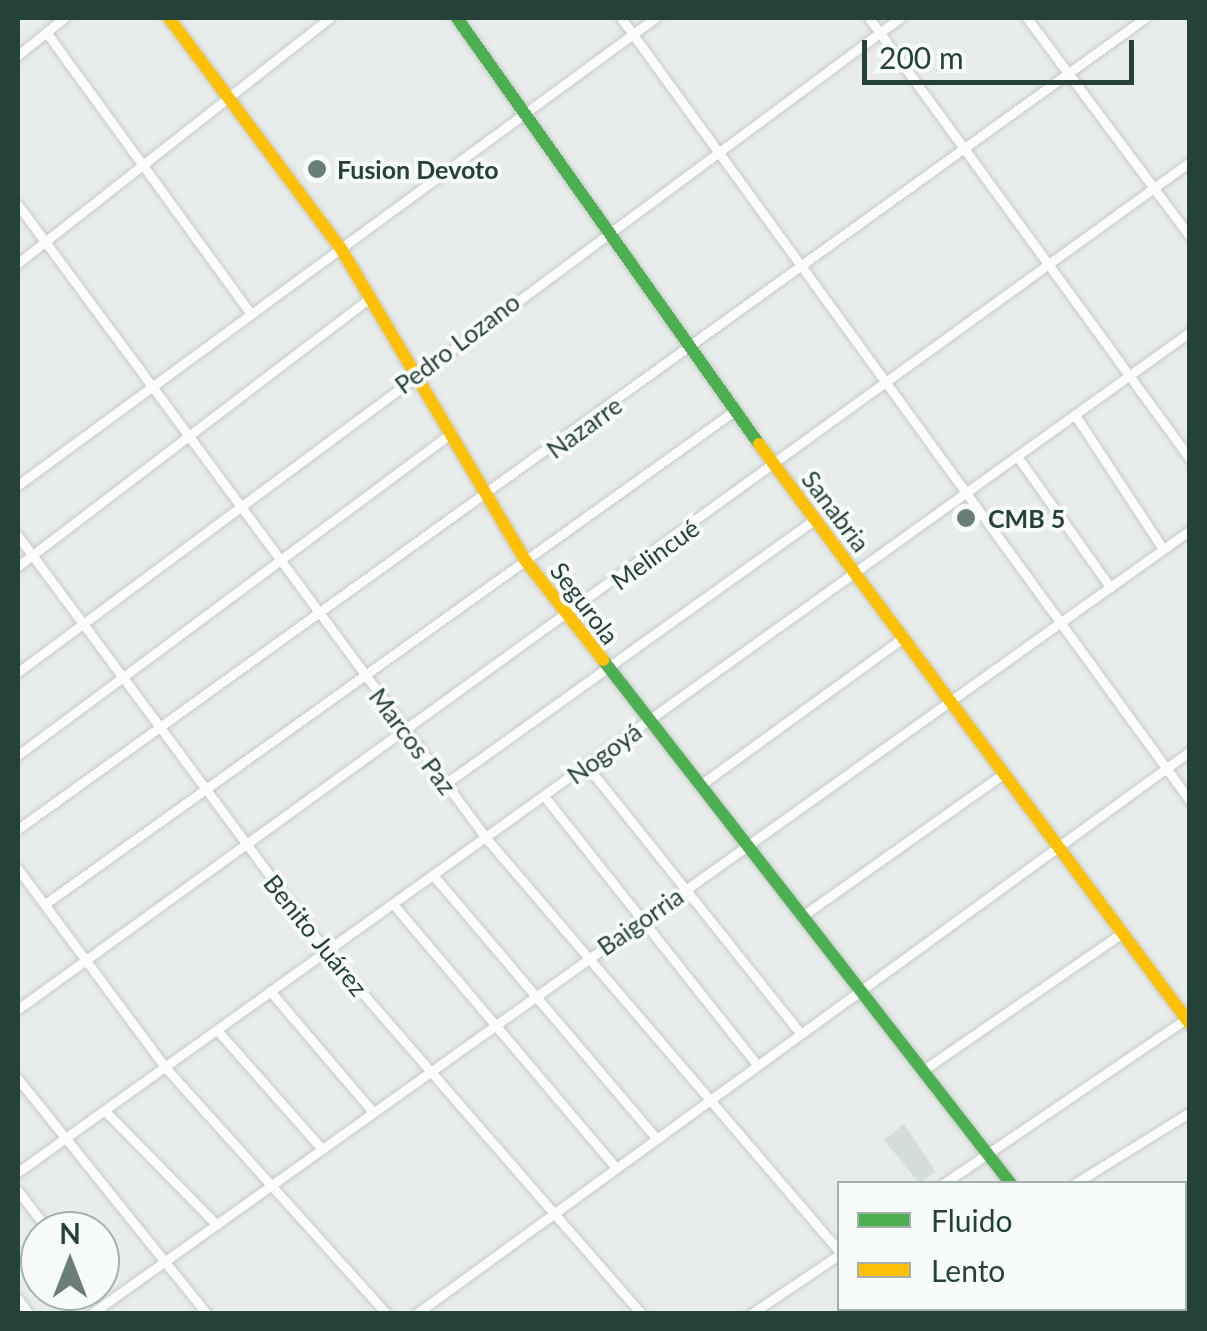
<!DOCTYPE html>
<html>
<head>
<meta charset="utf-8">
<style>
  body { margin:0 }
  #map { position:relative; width:1207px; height:1331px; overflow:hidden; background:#e8edeb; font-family:Lato,sans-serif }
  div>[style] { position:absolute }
  .built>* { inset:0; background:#d6dedb }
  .roads { filter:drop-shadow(0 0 2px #c5cac8) drop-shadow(0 0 2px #c5cac8) }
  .street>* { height:9px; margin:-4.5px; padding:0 4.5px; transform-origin:4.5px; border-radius:4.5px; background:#fcfcfc }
  .fast>* { height:12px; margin:-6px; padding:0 6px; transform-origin:6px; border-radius:6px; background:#4caf50 }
  .slow>* { height:12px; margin:-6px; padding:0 6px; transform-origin:6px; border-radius:6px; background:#ffc107 }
  .dots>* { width:28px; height:28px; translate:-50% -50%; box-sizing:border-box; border:5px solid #f7fbf9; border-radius:50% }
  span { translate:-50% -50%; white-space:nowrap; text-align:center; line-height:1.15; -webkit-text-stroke:8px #f7fbf9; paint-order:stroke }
  .poi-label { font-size:25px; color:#24423a; font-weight:700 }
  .left { translate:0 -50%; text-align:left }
  .street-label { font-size:25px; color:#24423a }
  .frame { position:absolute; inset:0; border:20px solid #24423a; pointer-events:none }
  .legend { position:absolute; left:837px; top:1181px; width:350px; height:130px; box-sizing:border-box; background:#f7fbf9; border:2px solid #a3b1ad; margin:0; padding:12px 18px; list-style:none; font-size:30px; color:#24423a }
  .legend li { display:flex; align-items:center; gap:20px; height:50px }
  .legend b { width:50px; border:2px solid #a3b1ad }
  .north { position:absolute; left:20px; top:1211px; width:100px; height:100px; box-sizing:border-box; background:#f7fbf9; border:2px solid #a3b1ad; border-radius:50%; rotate:0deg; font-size:28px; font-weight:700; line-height:40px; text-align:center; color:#24423a }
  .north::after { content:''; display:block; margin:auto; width:35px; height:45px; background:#697e78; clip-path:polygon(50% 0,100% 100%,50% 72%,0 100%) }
  .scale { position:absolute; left:862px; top:40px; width:272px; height:45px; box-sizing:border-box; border:5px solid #24423a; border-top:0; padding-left:12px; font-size:30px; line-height:35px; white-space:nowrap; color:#24423a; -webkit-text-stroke:8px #f7fbf9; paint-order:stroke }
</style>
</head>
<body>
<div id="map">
  <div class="built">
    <div style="clip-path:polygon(904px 1124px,936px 1172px,919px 1183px,884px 1140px)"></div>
  </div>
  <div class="roads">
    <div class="street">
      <div style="left:621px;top:18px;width:968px;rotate:53.99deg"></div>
      <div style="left:869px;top:18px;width:545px;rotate:53.95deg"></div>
      <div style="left:1027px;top:18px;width:273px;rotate:53.3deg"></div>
      <div style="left:46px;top:32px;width:347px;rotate:54deg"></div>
      <div style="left:18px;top:55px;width:59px;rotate:-38.8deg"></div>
      <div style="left:18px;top:205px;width:787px;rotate:53.52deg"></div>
      <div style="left:486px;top:838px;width:545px;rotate:49.47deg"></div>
      <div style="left:18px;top:263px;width:396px;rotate:-38.2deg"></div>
      <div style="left:1075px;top:415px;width:160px;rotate:56.7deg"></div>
      <div style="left:1017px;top:456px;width:161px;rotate:54.6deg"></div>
      <div style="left:18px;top:485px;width:790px;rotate:-36.25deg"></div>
      <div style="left:18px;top:536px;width:517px;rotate:53.42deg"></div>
      <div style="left:326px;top:951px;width:481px;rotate:49deg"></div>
      <div style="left:18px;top:566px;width:441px;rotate:-37.3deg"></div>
      <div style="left:18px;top:672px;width:1098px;rotate:-36.56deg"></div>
      <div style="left:18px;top:755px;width:533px;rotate:-36.61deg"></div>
      <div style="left:587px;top:766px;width:338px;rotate:51.4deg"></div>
      <div style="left:445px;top:784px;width:454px;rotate:-35.6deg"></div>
      <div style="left:699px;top:786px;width:252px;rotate:-36deg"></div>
      <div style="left:544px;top:796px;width:340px;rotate:51.6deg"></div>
      <div style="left:18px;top:829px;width:1388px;rotate:-35.74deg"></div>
      <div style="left:18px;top:869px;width:247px;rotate:53.4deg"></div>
      <div style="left:165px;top:1067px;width:332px;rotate:48.1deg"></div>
      <div style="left:433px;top:875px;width:343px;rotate:49.7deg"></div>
      <div style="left:45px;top:904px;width:847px;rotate:-35.58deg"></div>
      <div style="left:393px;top:904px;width:344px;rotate:49.8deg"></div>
      <div style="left:801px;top:917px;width:247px;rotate:-35.3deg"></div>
      <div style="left:270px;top:991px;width:159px;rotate:49.6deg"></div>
      <div style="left:18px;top:1009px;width:1446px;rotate:-35.86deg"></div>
      <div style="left:217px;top:1030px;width:159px;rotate:48.6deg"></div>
      <div style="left:922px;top:1071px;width:243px;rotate:-34.6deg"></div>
      <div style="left:18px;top:1079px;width:302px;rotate:51.2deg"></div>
      <div style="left:104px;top:1110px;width:161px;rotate:45.5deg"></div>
      <div style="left:18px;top:1172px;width:1442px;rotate:-35.63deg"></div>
      <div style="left:943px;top:1184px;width:295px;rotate:-34.2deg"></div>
      <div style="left:1074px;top:1184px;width:137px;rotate:-31.8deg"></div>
      <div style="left:18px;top:1191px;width:51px;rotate:52.2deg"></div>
      <div style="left:1184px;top:1214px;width:7px;rotate:-27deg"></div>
      <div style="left:18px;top:1299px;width:19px;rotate:54deg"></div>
      <div style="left:887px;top:1308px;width:8px;rotate:50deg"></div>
      <div style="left:91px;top:1314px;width:1350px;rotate:-35.5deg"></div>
      <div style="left:416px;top:1314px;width:957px;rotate:-36.03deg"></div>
      <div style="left:751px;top:1314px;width:107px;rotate:-34deg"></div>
      <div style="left:1039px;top:1314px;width:9px;rotate:-41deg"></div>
    </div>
    <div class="fast">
      <div style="left:457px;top:18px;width:522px;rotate:54.67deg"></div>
      <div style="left:603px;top:660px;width:664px;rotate:52.09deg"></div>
      <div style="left:1110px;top:1308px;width:7px;rotate:56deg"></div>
    </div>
    <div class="slow">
      <div style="left:169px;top:18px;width:286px;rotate:53.3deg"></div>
      <div style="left:340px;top:247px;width:364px;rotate:59.4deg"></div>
      <div style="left:525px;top:560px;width:127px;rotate:52deg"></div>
      <div style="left:759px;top:444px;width:723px;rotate:53.38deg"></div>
    </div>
  </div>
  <div class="dots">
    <div style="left:317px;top:169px;background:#697e78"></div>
    <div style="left:966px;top:518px;background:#697e78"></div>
  </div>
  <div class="poi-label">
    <span class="left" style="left:337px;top:169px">Fusion Devoto</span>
    <span class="left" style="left:988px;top:518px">CMB 5</span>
  </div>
  <div class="street-label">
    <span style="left:457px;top:343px;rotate:-37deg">Pedro Lozano</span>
    <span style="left:584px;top:427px;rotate:-36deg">Nazarre</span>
    <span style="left:836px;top:511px;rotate:53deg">Sanabria</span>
    <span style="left:655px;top:554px;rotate:-36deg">Melincué</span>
    <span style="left:585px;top:603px;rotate:53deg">Segurola</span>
    <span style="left:413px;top:741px;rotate:53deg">Marcos Paz</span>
    <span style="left:604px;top:753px;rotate:-36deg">Nogoyá</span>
    <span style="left:640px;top:921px;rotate:-35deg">Baigorria</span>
    <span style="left:316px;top:935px;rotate:51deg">Benito Juárez</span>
  </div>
  <div class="frame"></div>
  <ul class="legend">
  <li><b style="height:12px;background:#4caf50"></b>Fluido</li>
  <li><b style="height:12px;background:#ffc107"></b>Lento</li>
  </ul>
  <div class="north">N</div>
  <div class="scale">200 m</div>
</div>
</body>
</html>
